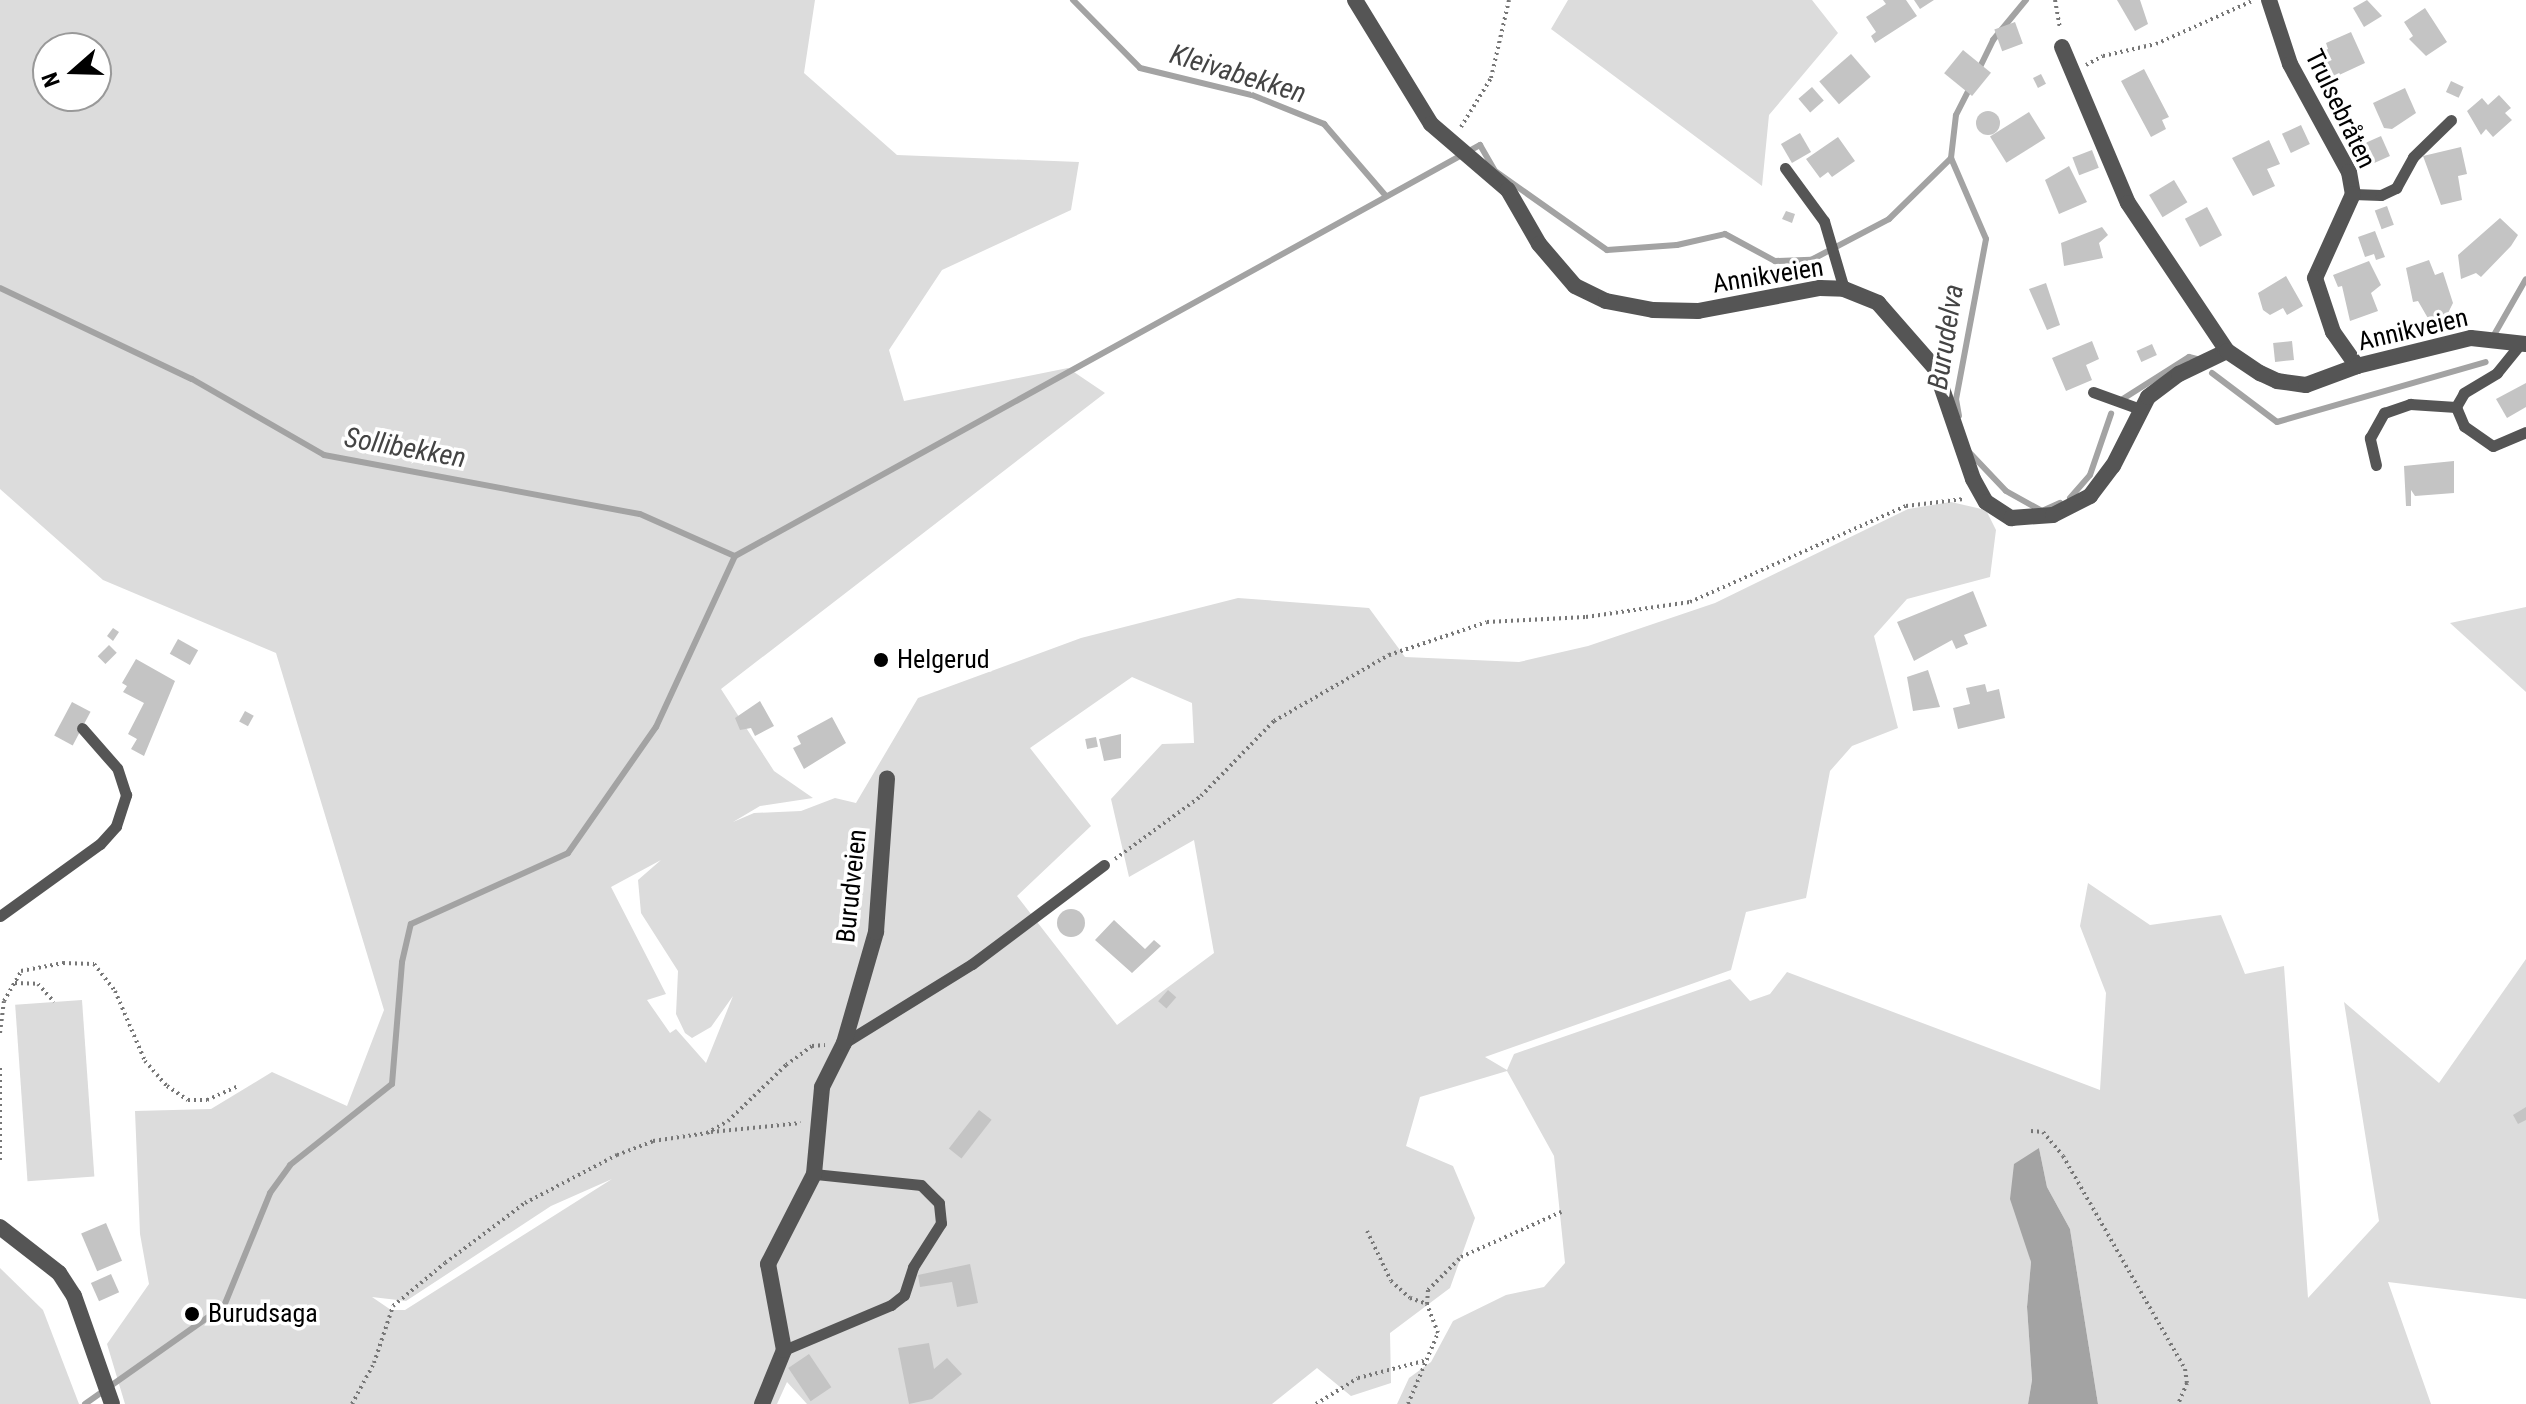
<!DOCTYPE html>
<html>
<head>
<meta charset="utf-8">
<style>
  body { margin:0 }
  #map { position:relative; width:2526px; height:1404px; overflow:hidden; background:#fff; font-family:"Roboto Condensed",sans-serif }
  div>[style] { position:absolute }
  .green>* { inset:0; background:#dcdcdc; transform-origin:0 0 }
  .water>* { inset:0; background:#a3a3a3 }
  .stream>* { height:6px; margin:-3px; padding:0 3px; transform-origin:3px; border-radius:3px; background:#a3a3a3 }
  .building>* { inset:0; background:#c4c4c4; transform-origin:0 0 }
  .round { border-radius:50% }
  .path>* { height:4px; margin-top:-2px; transform-origin:0; background:repeating-linear-gradient(90deg,#777 0 2px,transparent 0 6px) }
  .lane>* { height:11px; margin:-5.5px; padding:0 5.5px; transform-origin:5.5px; border-radius:5.5px; background:#555 }
  .street>* { height:16px; margin:-8px; padding:0 8px; transform-origin:8px; border-radius:8px; background:#555 }
  .dots>* { width:22px; height:22px; translate:-50% -50%; box-sizing:border-box; border:4px solid #fff; border-radius:50% }
  span { translate:-50% -50%; white-space:nowrap; text-align:center; line-height:1.15; -webkit-text-stroke:7px #fff; paint-order:stroke }
  .street-label { font-size:26px; color:#000 }
  .poi-label { font-size:26px; color:#000 }
  .left { translate:0 -50%; text-align:left }
  .water-label { font-size:28px; color:#444; font-style:italic }
  .north { position:absolute; left:32px; top:32px; width:80px; height:80px; box-sizing:border-box; background:#fff; border:2px solid #999; border-radius:50%; rotate:250deg; font-size:22px; font-weight:700; line-height:32px; text-align:center; color:#000 }
  .north::after { content:''; display:block; margin:auto; width:28px; height:36px; background:#000; clip-path:polygon(50% 0,100% 100%,50% 72%,0 100%) }
</style>
</head>
<body>
<div id="map">
  <div class="green">
    <div style="clip-path:polygon(evenodd,0 0,815px 0,804px 73px,897px 155px,1079px 162px,1071px 210px,942px 270px,889px 350px,904px 401px,1068px 368px,1105px 393px,721px 689px,774px 771px,813px 798px,760px 806px,733px 822px,754px 813px,801px 811px,835px 798px,856px 803px,918px 698px,1081px 638px,1238px 598px,1369px 608px,1405px 657px,1519px 662px,1588px 646px,1715px 603px,1908px 509px,1951px 502px,1986px 510px,1996px 530px,1990px 577px,1907px 599px,1874px 636px,1898px 728px,1852px 746px,1830px 771px,1806px 898px,1746px 912px,1731px 970px,1485px 1057px,1507px 1070px,1514px 1054px,1730px 979px,1750px 1001px,1770px 994px,1787px 972px,2100px 1090px,2106px 993px,2080px 926px,2088px 883px,2150px 925px,2221px 915px,2245px 974px,2284px 966px,2308px 1298px,2379px 1221px,2344px 1002px,2439px 1083px,2526px 959px,2526px 1299px,2388px 1282px,2431px 1404px,2098px 1404px,2070px 1229px,2047px 1187px,2039px 1148px,2025px 1239px,2031px 1262px,2027px 1307px,2032px 1380px,2028px 1404px,1397px 1404px,1409px 1378px,1431px 1362px,1453px 1321px,1506px 1295px,1544px 1287px,1565px 1263px,1554px 1156px,1507px 1071px,1420px 1097px,1406px 1146px,1453px 1166px,1475px 1218px,1450px 1288px,1390px 1333px,1391px 1383px,1351px 1396px,1317px 1368px,1272px 1404px,807px 1404px,787px 1382px,777px 1404px,125px 1404px,107px 1344px,149px 1284px,140px 1234px,135px 1111px,211px 1109px,272px 1072px,347px 1106px,384px 1010px,276px 653px,103px 580px,0 489px,0 0,48px 48px,96px 48px,96px 96px,48px 96px,48px 48px,0 0,1132px 677px,1192px 703px,1194px 743px,1162px 744px,1111px 799px,1129px 877px,1194px 840px,1214px 953px,1117px 1025px,1017px 896px,1091px 826px,1030px 748px,1132px 677px,0 0,661px 860px,638px 880px,641px 913px,678px 971px,676px 1014px,685px 1033px,692px 1038px,711px 1027px,733px 996px,706px 1063px,676px 1029px,670px 1033px,647px 1000px,666px 994px,611px 887px,661px 860px,0 0,612px 1179px,405px 1310px,391px 1310px,372px 1297px,406px 1301px,551px 1206px,612px 1179px)"></div>
    <div style="clip-path:polygon(1568px 0,1812px 0,1838px 33px,1769px 115px,1762px 186px,1551px 29px)"></div>
    <div style="clip-path:polygon(2526px 607px,2526px 692px,2450px 623px)"></div>
    <div style="left:82px;top:1000px;width:177px;height:67px;rotate:86deg"></div>
    <div style="clip-path:polygon(0 1268px,43px 1310px,79px 1404px,0 1404px)"></div>
  </div>
  <div class="water">
    <div style="clip-path:polygon(2039px 1148px,2047px 1187px,2070px 1229px,2098px 1404px,2028px 1404px,2032px 1380px,2027px 1307px,2031px 1262px,2010px 1199px,2014px 1164px)"></div>
  </div>
  <div class="stream">
    <div style="left:1073px;top:0;width:95px;rotate:45.4deg"></div>
    <div style="left:1140px;top:68px;width:115px;rotate:13.6deg"></div>
    <div style="left:1252px;top:95px;width:78px;rotate:21.9deg"></div>
    <div style="left:1324px;top:124px;width:95px;rotate:49.3deg"></div>
    <div style="left:1979px;top:69px;width:32px;rotate:-64deg"></div>
    <div style="left:1993px;top:40px;width:52px;rotate:-50.5deg"></div>
    <div style="left:1951px;top:158px;width:88px;rotate:66.6deg"></div>
    <div style="left:1986px;top:239px;width:163px;rotate:100.6deg"></div>
    <div style="left:1956px;top:399px;width:17px;rotate:80deg"></div>
    <div style="left:0;top:288px;width:212px;rotate:25.4deg"></div>
    <div style="left:192px;top:379px;width:152px;rotate:29.9deg"></div>
    <div style="left:324px;top:455px;width:321px;rotate:10.6deg"></div>
    <div style="left:640px;top:514px;width:104px;rotate:23.9deg"></div>
    <div style="left:2494px;top:335px;width:64px;rotate:-60.3deg"></div>
    <div style="left:2212px;top:373px;width:81px;rotate:37deg"></div>
    <div style="left:2277px;top:422px;width:217px;rotate:-16deg"></div>
    <div style="left:2118px;top:402px;width:84px;rotate:-32.4deg"></div>
    <div style="left:2189px;top:357px;width:8px;rotate:14deg"></div>
    <div style="left:1970px;top:453px;width:52px;rotate:46.5deg"></div>
    <div style="left:2006px;top:491px;width:41px;rotate:29.1deg"></div>
    <div style="left:2042px;top:511px;width:20px;rotate:-24deg"></div>
    <div style="left:2070px;top:498px;width:30px;rotate:-49deg"></div>
    <div style="left:2090px;top:475px;width:65px;rotate:-71deg"></div>
    <div style="left:85px;top:1404px;width:170px;rotate:-35.2deg"></div>
    <div style="left:224px;top:1306px;width:122px;rotate:-67.8deg"></div>
    <div style="left:270px;top:1193px;width:34px;rotate:-54deg"></div>
    <div style="left:290px;top:1165px;width:130px;rotate:-38.5deg"></div>
    <div style="left:392px;top:1084px;width:122px;rotate:-85.3deg"></div>
    <div style="left:402px;top:962px;width:39px;rotate:-77deg"></div>
    <div style="left:411px;top:924px;width:172px;rotate:-24.3deg"></div>
    <div style="left:568px;top:853px;width:154px;rotate:-55.1deg"></div>
    <div style="left:656px;top:727px;width:188px;rotate:-65.2deg"></div>
    <div style="left:735px;top:556px;width:851px;rotate:-28.88deg"></div>
    <div style="left:1480px;top:145px;width:30px;rotate:60deg"></div>
    <div style="left:1495px;top:171px;width:137px;rotate:35.2deg"></div>
    <div style="left:1607px;top:250px;width:70px;rotate:-4.1deg"></div>
    <div style="left:1677px;top:245px;width:49px;rotate:-12.9deg"></div>
    <div style="left:1725px;top:234px;width:57px;rotate:28.4deg"></div>
    <div style="left:1775px;top:261px;width:36px;rotate:-2deg"></div>
    <div style="left:1811px;top:260px;width:88px;rotate:-27.7deg"></div>
    <div style="left:1889px;top:219px;width:87px;rotate:-44.5deg"></div>
    <div style="left:1951px;top:158px;width:43px;rotate:-83.4deg"></div>
    <div style="left:1956px;top:115px;width:31px;rotate:-63deg"></div>
  </div>
  <div class="building">
    <div style="clip-path:polygon(1883px 0,1906px 0,1917px 16px,1875px 43px,1871px 36px,1876px 32px,1866px 17px,1886px 4px)"></div>
    <div style="clip-path:polygon(1914px 0,1934px 0,1920px 9px)"></div>
    <div style="clip-path:polygon(2117px 0,2140px 0,2148px 24px,2135px 31px)"></div>
    <div style="clip-path:polygon(2367px 0,2382px 16px,2364px 27px,2353px 8px)"></div>
    <div style="clip-path:polygon(2425px 8px,2447px 42px,2426px 56px,2409px 39px,2413px 36px,2404px 22px)"></div>
    <div style="left:2015px;top:22px;width:23px;height:22px;rotate:70deg"></div>
    <div style="clip-path:polygon(2351px 32px,2365px 63px,2324px 82px,2316px 54px,2328px 49px,2326px 43px)"></div>
    <div style="left:1963px;top:50px;width:36px;height:30px;rotate:39deg"></div>
    <div style="left:1851px;top:54px;width:30px;height:42px;rotate:49deg"></div>
    <div style="clip-path:polygon(2144px 69px,2169px 117px,2162px 120px,2166px 129px,2151px 137px,2121px 81px)"></div>
    <div style="left:2041px;top:74px;width:11px;height:9px;rotate:63deg"></div>
    <div style="left:2451px;top:81px;width:14px;height:12px;rotate:25deg"></div>
    <div style="left:1812px;top:87px;width:18px;height:18px;rotate:49deg"></div>
    <div style="clip-path:polygon(2405px 88px,2416px 113px,2392px 129px,2384px 128px,2373px 103px)"></div>
    <div style="clip-path:polygon(2499px 95px,2511px 108px,2505px 113px,2512px 120px,2493px 137px,2486px 129px,2481px 135px,2467px 111px,2482px 98px,2488px 105px)"></div>
    <div class="round" style="left:1976px;top:111px;width:24px;height:24px"></div>
    <div style="left:2029px;top:112px;width:31px;height:46px;rotate:58deg"></div>
    <div style="left:2301px;top:125px;width:21px;height:21px;rotate:65deg"></div>
    <div style="left:1800px;top:133px;width:22px;height:22px;rotate:60deg"></div>
    <div style="left:2381px;top:136px;width:22px;height:27px;rotate:66deg"></div>
    <div style="clip-path:polygon(1838px 137px,1855px 161px,1832px 177px,1828px 172px,1820px 178px,1806px 159px)"></div>
    <div style="clip-path:polygon(2269px 140px,2280px 164px,2267px 169px,2275px 186px,2253px 196px,2232px 158px)"></div>
    <div style="clip-path:polygon(2461px 147px,2467px 174px,2458px 176px,2462px 200px,2441px 205px,2423px 156px)"></div>
    <div style="left:2092px;top:150px;width:19px;height:21px;rotate:69deg"></div>
    <div style="clip-path:polygon(2069px 166px,2087px 202px,2059px 214px,2045px 180px)"></div>
    <div style="left:2174px;top:180px;width:26px;height:29px;rotate:59deg"></div>
    <div style="left:2387px;top:206px;width:20px;height:13px;rotate:70deg"></div>
    <div style="left:2207px;top:207px;width:32px;height:25px;rotate:62deg"></div>
    <div style="clip-path:polygon(1786px 211px,1795px 214px,1792px 223px,1782px 219px)"></div>
    <div style="clip-path:polygon(2500px 218px,2518px 235px,2511px 246px,2481px 277px,2476px 273px,2461px 279px,2458px 255px)"></div>
    <div style="clip-path:polygon(2102px 227px,2108px 235px,2099px 243px,2103px 258px,2064px 266px,2061px 243px)"></div>
    <div style="clip-path:polygon(2375px 231px,2385px 257px,2376px 260px,2374px 254px,2365px 257px,2358px 237px)"></div>
    <div style="clip-path:polygon(2429px 260px,2435px 275px,2443px 272px,2453px 303px,2448px 313px,2429px 320px,2418px 301px,2413px 302px,2406px 268px)"></div>
    <div style="clip-path:polygon(2369px 261px,2381px 285px,2371px 293px,2378px 311px,2350px 321px,2342px 286px,2338px 287px,2333px 275px)"></div>
    <div style="clip-path:polygon(2286px 276px,2303px 306px,2287px 315px,2283px 308px,2270px 315px,2263px 310px,2258px 293px)"></div>
    <div style="clip-path:polygon(2046px 283px,2060px 325px,2047px 330px,2029px 289px)"></div>
    <div style="left:2465px;top:310px;width:16px;height:19px;rotate:72deg"></div>
    <div style="clip-path:polygon(2092px 341px,2099px 359px,2086px 365px,2092px 380px,2066px 391px,2052px 358px)"></div>
    <div style="left:2292px;top:341px;width:19px;height:19px;rotate:84deg"></div>
    <div style="left:2152px;top:344px;width:12px;height:17px;rotate:66deg"></div>
    <div style="clip-path:polygon(2526px 383px,2526px 407px,2507px 418px,2496px 399px)"></div>
    <div style="clip-path:polygon(2454px 461px,2454px 493px,2415px 496px,2411px 490px,2411px 506px,2406px 506px,2404px 466px)"></div>
    <div style="clip-path:polygon(1973px 591px,1987px 626px,1964px 635px,1968px 644px,1956px 649px,1952px 640px,1914px 661px,1897px 622px)"></div>
    <div style="clip-path:polygon(113px 628px,119px 632px,113px 641px,107px 636px)"></div>
    <div style="left:178px;top:639px;width:23px;height:17px;rotate:29deg"></div>
    <div style="left:109px;top:645px;width:11px;height:16px;rotate:45deg"></div>
    <div style="clip-path:polygon(136px 659px,175px 681px,144px 756px,131px 749px,137px 739px,128px 734px,144px 703px,123px 692px,127px 686px,122px 683px)"></div>
    <div style="clip-path:polygon(1928px 670px,1940px 707px,1913px 711px,1907px 677px)"></div>
    <div style="clip-path:polygon(1985px 684px,1987px 692px,1999px 689px,2005px 718px,1958px 729px,1953px 708px,1970px 704px,1966px 688px)"></div>
    <div style="clip-path:polygon(760px 701px,774px 726px,755px 736px,751px 728px,740px 730px,735px 718px)"></div>
    <div style="left:72px;top:702px;width:21px;height:38px;rotate:28deg"></div>
    <div style="left:245px;top:711px;width:10px;height:12px;rotate:29deg"></div>
    <div style="clip-path:polygon(832px 717px,846px 743px,804px 769px,793px 748px,801px 744px,797px 736px)"></div>
    <div style="clip-path:polygon(1121px 734px,1121px 758px,1104px 761px,1099px 739px)"></div>
    <div style="left:1096px;top:737px;width:10px;height:11px;rotate:79deg"></div>
    <div class="round" style="left:1057px;top:909px;width:28px;height:28px"></div>
    <div style="clip-path:polygon(1114px 920px,1145px 949px,1154px 940px,1161px 946px,1132px 973px,1095px 940px)"></div>
    <div style="left:1168px;top:990px;width:11px;height:15px;rotate:41deg"></div>
    <div style="clip-path:polygon(2526px 1107px,2526px 1120px,2518px 1124px,2513px 1115px)"></div>
    <div style="left:979px;top:1110px;width:16px;height:49px;rotate:38deg"></div>
    <div style="left:106px;top:1223px;width:41px;height:27px;rotate:67deg"></div>
    <div style="clip-path:polygon(970px 1264px,978px 1303px,957px 1307px,952px 1282px,920px 1287px,918px 1275px)"></div>
    <div style="left:111px;top:1274px;width:20px;height:22px;rotate:66deg"></div>
    <div style="clip-path:polygon(929px 1343px,934px 1369px,947px 1358px,962px 1374px,932px 1399px,909px 1404px,898px 1348px)"></div>
    <div style="left:809px;top:1354px;width:40px;height:25px;rotate:56deg"></div>
  </div>
  <div class="path">
    <div style="left:2055px;top:0;width:29px;rotate:80deg"></div>
    <div style="left:2086px;top:65px;width:19px;rotate:-28deg"></div>
    <div style="left:2103px;top:56px;width:54px;rotate:-12.8deg"></div>
    <div style="left:2156px;top:44px;width:105px;rotate:-24.1deg"></div>
    <div style="left:1461px;top:127px;width:57px;rotate:-58.5deg"></div>
    <div style="left:1491px;top:78px;width:80px;rotate:-77deg"></div>
    <div style="left:1115px;top:859px;width:107px;rotate:-36.2deg"></div>
    <div style="left:1201px;top:796px;width:105px;rotate:-45.8deg"></div>
    <div style="left:1274px;top:721px;width:133px;rotate:-29.9deg"></div>
    <div style="left:1389px;top:655px;width:103px;rotate:-18.6deg"></div>
    <div style="left:1487px;top:622px;width:99px;rotate:-2.9deg"></div>
    <div style="left:1586px;top:617px;width:105px;rotate:-8.2deg"></div>
    <div style="left:1690px;top:602px;width:236px;rotate:-24deg"></div>
    <div style="left:1906px;top:506px;width:58px;rotate:-6.9deg"></div>
    <div style="left:15px;top:983px;width:23px;rotate:2deg"></div>
    <div style="left:38px;top:984px;width:24px;rotate:48deg"></div>
    <div style="left:0;top:1033px;width:32px;rotate:-83deg"></div>
    <div style="left:4px;top:1001px;width:34px;rotate:-60deg"></div>
    <div style="left:21px;top:971px;width:43px;rotate:-10.8deg"></div>
    <div style="left:63px;top:963px;width:31px;rotate:2deg"></div>
    <div style="left:94px;top:964px;width:34px;rotate:52deg"></div>
    <div style="left:115px;top:991px;width:76px;rotate:66.8deg"></div>
    <div style="left:145px;top:1061px;width:33px;rotate:49deg"></div>
    <div style="left:167px;top:1086px;width:25px;rotate:34deg"></div>
    <div style="left:188px;top:1100px;width:19px"></div>
    <div style="left:207px;top:1100px;width:35px;rotate:-24deg"></div>
    <div style="left:0;top:1068px;width:92px;rotate:90deg"></div>
    <div style="left:2031px;top:1131px;width:12px;rotate:5deg"></div>
    <div style="left:2043px;top:1132px;width:31px;rotate:50deg"></div>
    <div style="left:2063px;top:1156px;width:245px;rotate:60.2deg"></div>
    <div style="left:2185px;top:1369px;width:14px;rotate:82deg"></div>
    <div style="left:2187px;top:1383px;width:23px;rotate:113deg"></div>
    <div style="left:711px;top:1132px;width:90px;rotate:-5.7deg"></div>
    <div style="left:1367px;top:1231px;width:55px;rotate:64.4deg"></div>
    <div style="left:1391px;top:1281px;width:25px;rotate:42deg"></div>
    <div style="left:1410px;top:1298px;width:18px;rotate:19deg"></div>
    <div style="left:352px;top:1404px;width:47px;rotate:-61.8deg"></div>
    <div style="left:374px;top:1363px;width:60px;rotate:-71.6deg"></div>
    <div style="left:393px;top:1306px;width:67px;rotate:-39.6deg"></div>
    <div style="left:445px;top:1263px;width:100px;rotate:-36.9deg"></div>
    <div style="left:525px;top:1203px;width:104px;rotate:-27.6deg"></div>
    <div style="left:617px;top:1155px;width:39px;rotate:-21deg"></div>
    <div style="left:653px;top:1141px;width:55px;rotate:-8.4deg"></div>
    <div style="left:707px;top:1133px;width:24px;rotate:-30deg"></div>
    <div style="left:728px;top:1121px;width:81px;rotate:-44deg"></div>
    <div style="left:786px;top:1065px;width:32px;rotate:-36deg"></div>
    <div style="left:812px;top:1046px;width:13px;rotate:-4deg"></div>
    <div style="left:1316px;top:1404px;width:49px;rotate:-31.8deg"></div>
    <div style="left:1358px;top:1378px;width:71px;rotate:-14.6deg"></div>
    <div style="left:1408px;top:1404px;width:77px;rotate:-67.1deg"></div>
    <div style="left:1438px;top:1333px;width:31px;rotate:-111deg"></div>
    <div style="left:1427px;top:1304px;width:14px;rotate:-86deg"></div>
    <div style="left:1428px;top:1290px;width:47px;rotate:-45deg"></div>
    <div style="left:1461px;top:1257px;width:110px;rotate:-24.2deg"></div>
  </div>
  <div class="lane">
    <div style="left:1785px;top:168px;width:66px;rotate:53.7deg"></div>
    <div style="left:1824px;top:221px;width:71px;rotate:73.6deg"></div>
    <div style="left:2353px;top:194px;width:28px;rotate:2deg"></div>
    <div style="left:2381px;top:195px;width:17px;rotate:-25deg"></div>
    <div style="left:2396px;top:188px;width:35px;rotate:-61deg"></div>
    <div style="left:2413px;top:157px;width:53px;rotate:-44.2deg"></div>
    <div style="left:2521px;top:343px;width:38px;rotate:129deg"></div>
    <div style="left:2497px;top:373px;width:39px;rotate:149deg"></div>
    <div style="left:2464px;top:393px;width:16px;rotate:120deg"></div>
    <div style="left:2456px;top:407px;width:21px;rotate:67deg"></div>
    <div style="left:2464px;top:426px;width:35px;rotate:35deg"></div>
    <div style="left:2493px;top:446px;width:36px;rotate:-23deg"></div>
    <div style="left:2093px;top:392px;width:50px;rotate:19.9deg"></div>
    <div style="left:2376px;top:465px;width:28px;rotate:-103deg"></div>
    <div style="left:2370px;top:438px;width:29px;rotate:-61deg"></div>
    <div style="left:2384px;top:413px;width:28px;rotate:-19deg"></div>
    <div style="left:2410px;top:404px;width:46px;rotate:3.7deg"></div>
    <div style="left:0;top:916px;width:123px;rotate:-35.8deg"></div>
    <div style="left:100px;top:844px;width:24px;rotate:-48deg"></div>
    <div style="left:116px;top:826px;width:33px;rotate:-72deg"></div>
    <div style="left:126px;top:795px;width:28px;rotate:-108deg"></div>
    <div style="left:117px;top:768px;width:53px;rotate:-131.2deg"></div>
    <div style="left:844px;top:1043px;width:150px;rotate:-31.7deg"></div>
    <div style="left:972px;top:964px;width:165px;rotate:-36.9deg"></div>
    <div style="left:784px;top:1350px;width:116px;rotate:-22.8deg"></div>
    <div style="left:891px;top:1305px;width:16px;rotate:-38deg"></div>
    <div style="left:904px;top:1295px;width:29px;rotate:-72deg"></div>
    <div style="left:913px;top:1267px;width:52px;rotate:-57.5deg"></div>
    <div style="left:941px;top:1223px;width:20px;rotate:-96deg"></div>
    <div style="left:939px;top:1203px;width:25px;rotate:-135deg"></div>
    <div style="left:921px;top:1185px;width:108px;rotate:-174.1deg"></div>
  </div>
  <div class="street">
    <div style="left:1355px;top:0;width:145px;rotate:58.5deg"></div>
    <div style="left:1431px;top:124px;width:101px;rotate:40.6deg"></div>
    <div style="left:1508px;top:190px;width:62px;rotate:60.1deg"></div>
    <div style="left:1539px;top:244px;width:55px;rotate:49.4deg"></div>
    <div style="left:1575px;top:286px;width:34px;rotate:26deg"></div>
    <div style="left:1606px;top:301px;width:48px;rotate:10.8deg"></div>
    <div style="left:1653px;top:310px;width:45px;rotate:1.3deg"></div>
    <div style="left:1698px;top:311px;width:124px;rotate:-10.7deg"></div>
    <div style="left:1820px;top:288px;width:24px;rotate:2deg"></div>
    <div style="left:1844px;top:289px;width:37px;rotate:22deg"></div>
    <div style="left:1878px;top:303px;width:86px;rotate:48.8deg"></div>
    <div style="left:1935px;top:368px;width:117px;rotate:71.1deg"></div>
    <div style="left:1973px;top:479px;width:26px;rotate:61deg"></div>
    <div style="left:1986px;top:502px;width:30px;rotate:33deg"></div>
    <div style="left:2011px;top:518px;width:42px;rotate:-4.1deg"></div>
    <div style="left:2053px;top:515px;width:42px;rotate:-27.2deg"></div>
    <div style="left:2090px;top:496px;width:38px;rotate:-53deg"></div>
    <div style="left:2113px;top:466px;width:77px;rotate:-63.1deg"></div>
    <div style="left:2148px;top:397px;width:39px;rotate:-37deg"></div>
    <div style="left:2179px;top:374px;width:53px;rotate:-25.6deg"></div>
    <div style="left:2269px;top:0;width:67px;rotate:71.8deg"></div>
    <div style="left:2290px;top:64px;width:123px;rotate:61.4deg"></div>
    <div style="left:2349px;top:172px;width:22px;rotate:80deg"></div>
    <div style="left:2353px;top:194px;width:92px;rotate:114.3deg"></div>
    <div style="left:2315px;top:278px;width:57px;rotate:71.6deg"></div>
    <div style="left:2333px;top:332px;width:42px;rotate:54.8deg"></div>
    <div style="left:2062px;top:47px;width:169px;rotate:67.1deg"></div>
    <div style="left:2128px;top:203px;width:178px;rotate:56.2deg"></div>
    <div style="left:2227px;top:351px;width:40px;rotate:34deg"></div>
    <div style="left:2260px;top:373px;width:19px;rotate:25deg"></div>
    <div style="left:2277px;top:381px;width:29px;rotate:8deg"></div>
    <div style="left:2306px;top:385px;width:54px;rotate:-20.4deg"></div>
    <div style="left:2357px;top:366px;width:117px;rotate:-13.8deg"></div>
    <div style="left:2471px;top:338px;width:55px;rotate:6.2deg"></div>
    <div style="left:0;top:1227px;width:75px;rotate:37.9deg"></div>
    <div style="left:59px;top:1273px;width:27px;rotate:57deg"></div>
    <div style="left:74px;top:1296px;width:114px;rotate:70.6deg"></div>
    <div style="left:762px;top:1404px;width:58px;rotate:-67.8deg"></div>
    <div style="left:784px;top:1350px;width:87px;rotate:-100.5deg"></div>
    <div style="left:768px;top:1264px;width:101px;rotate:-62.9deg"></div>
    <div style="left:814px;top:1174px;width:87px;rotate:-84.7deg"></div>
    <div style="left:822px;top:1087px;width:49px;rotate:-63.4deg"></div>
    <div style="left:844px;top:1043px;width:116px;rotate:-73.9deg"></div>
    <div style="left:876px;top:932px;width:154px;rotate:-85.9deg"></div>
  </div>
  <div class="dots">
    <div style="left:881px;top:660px;background:#000"></div>
    <div style="left:192px;top:1314px;background:#000"></div>
  </div>
  <div class="street-label">
    <span style="left:2340px;top:109px;rotate:64deg">Trulsebråten</span>
    <span style="left:1768px;top:276px;rotate:-9deg">Annikveien</span>
    <span style="left:2413px;top:330px;rotate:-13deg">Annikveien</span>
    <span style="left:852px;top:886px;rotate:-84deg">Burudveien</span>
  </div>
  <div class="poi-label">
    <span class="left" style="left:897px;top:660px">Helgerud</span>
    <span class="left" style="left:208px;top:1314px">Burudsaga</span>
  </div>
  <div class="water-label">
    <span style="left:1238px;top:74px;rotate:17deg">Kleivabekken</span>
    <span style="left:1946px;top:337px;rotate:-81deg">Burudelva</span>
    <span style="left:405px;top:448px;rotate:10deg">Sollibekken</span>
  </div>
  <div class="north">N</div>
</div>
</body>
</html>
